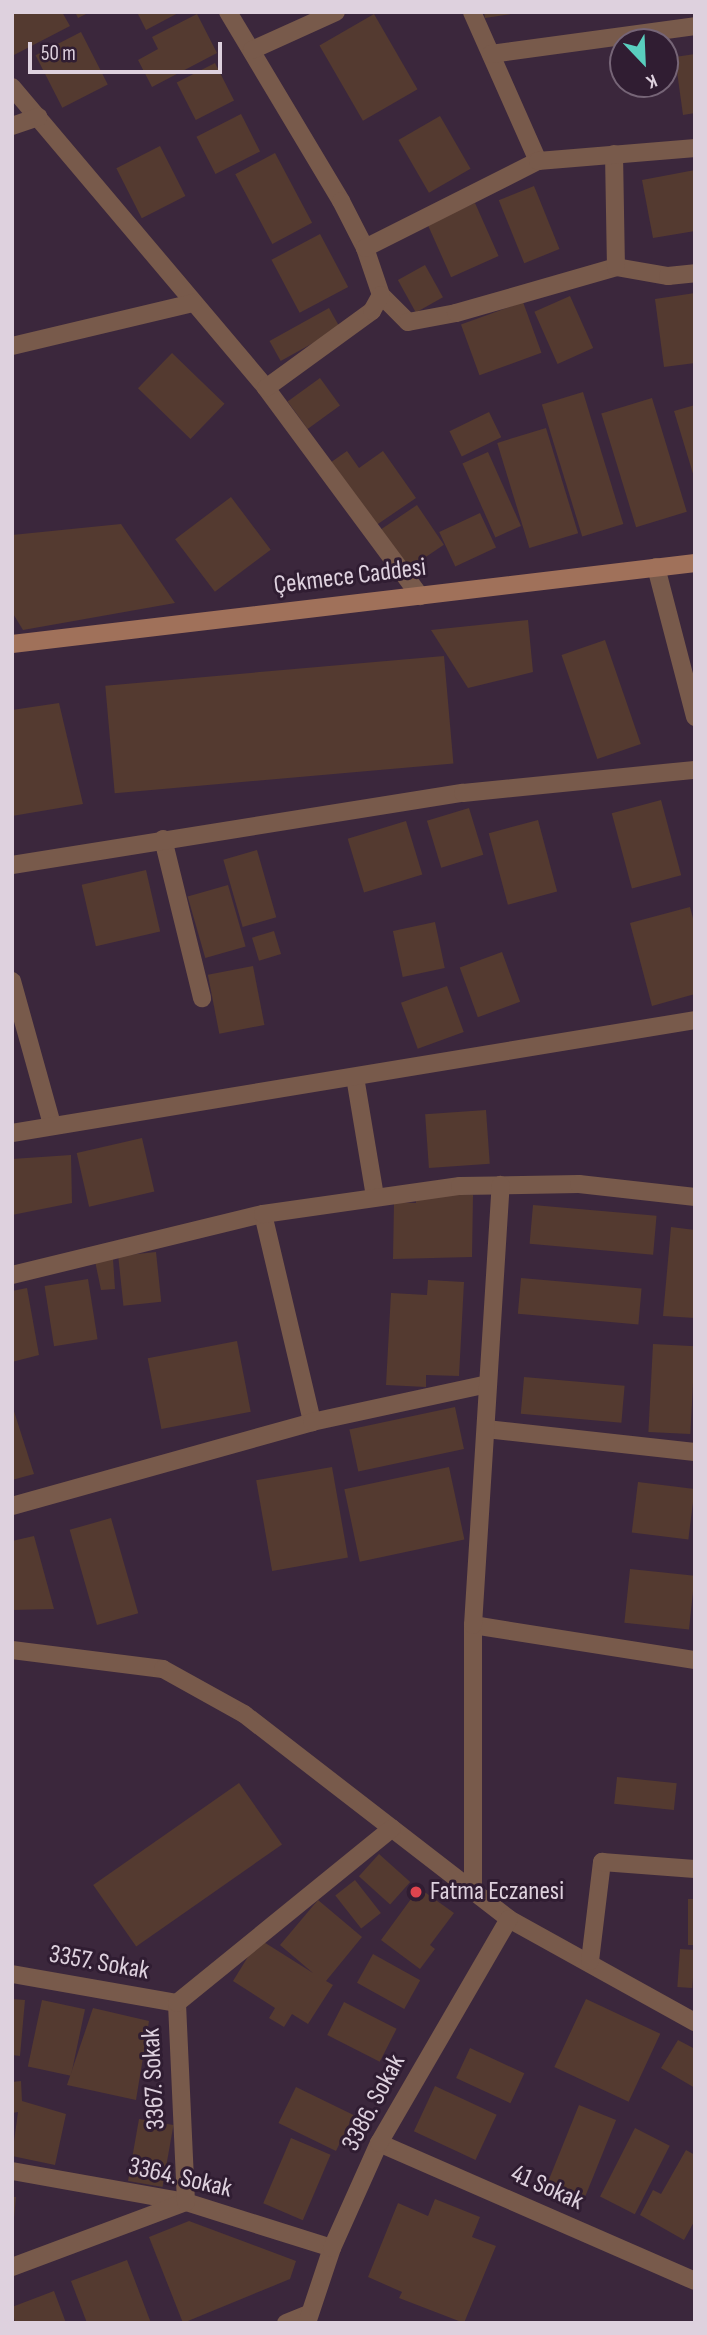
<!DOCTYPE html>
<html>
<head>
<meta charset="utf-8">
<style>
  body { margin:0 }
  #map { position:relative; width:707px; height:2335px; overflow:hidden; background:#3b273c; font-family:"Sofia Sans Condensed",sans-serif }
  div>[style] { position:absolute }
  .building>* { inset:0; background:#543a30; transform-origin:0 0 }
  .minor>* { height:18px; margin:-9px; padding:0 9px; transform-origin:9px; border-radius:9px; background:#785a4b }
  .secondary>* { height:18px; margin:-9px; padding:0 9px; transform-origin:9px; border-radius:9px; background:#a0715a }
  .dots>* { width:19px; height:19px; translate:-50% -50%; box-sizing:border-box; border:4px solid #301d32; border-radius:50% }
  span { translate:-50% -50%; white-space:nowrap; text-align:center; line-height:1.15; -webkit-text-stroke:6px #301d32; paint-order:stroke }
  .street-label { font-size:26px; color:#ded1de }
  .poi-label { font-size:26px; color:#ded1de }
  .left { translate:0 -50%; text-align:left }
  .frame { position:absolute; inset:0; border:14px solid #ded1de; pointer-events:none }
  .north { position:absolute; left:609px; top:28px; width:70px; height:70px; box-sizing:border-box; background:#301d32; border:2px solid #766577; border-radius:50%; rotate:157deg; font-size:19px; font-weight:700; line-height:28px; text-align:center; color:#ded1de }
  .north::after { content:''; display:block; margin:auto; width:24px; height:32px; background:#59cebe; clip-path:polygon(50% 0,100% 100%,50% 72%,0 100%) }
  .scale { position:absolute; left:28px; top:42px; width:194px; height:32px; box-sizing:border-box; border:4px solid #ded1de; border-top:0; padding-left:9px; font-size:21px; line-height:24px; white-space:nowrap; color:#ded1de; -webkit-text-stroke:5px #301d32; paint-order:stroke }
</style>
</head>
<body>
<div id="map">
  <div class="building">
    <div style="clip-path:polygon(12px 12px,62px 12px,70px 26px,12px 56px)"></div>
    <div style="clip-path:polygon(75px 12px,90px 12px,78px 18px)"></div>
    <div style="clip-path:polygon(137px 12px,180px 12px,146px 30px)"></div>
    <div style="clip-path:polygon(484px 12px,510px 12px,511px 14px,485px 18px)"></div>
    <div style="clip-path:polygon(197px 14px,217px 53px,152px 87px,138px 60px,158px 49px,152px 37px)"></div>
    <div style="left:374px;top:14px;width:87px;height:63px;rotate:60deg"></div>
    <div style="left:81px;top:32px;width:59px;height:51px;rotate:63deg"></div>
    <div style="clip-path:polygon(695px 54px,695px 113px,683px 115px,675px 57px)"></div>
    <div style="left:215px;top:63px;width:42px;height:43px;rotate:63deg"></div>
    <div style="left:241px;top:114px;width:42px;height:50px;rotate:63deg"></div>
    <div style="left:440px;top:116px;width:61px;height:48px;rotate:60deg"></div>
    <div style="left:160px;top:146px;width:56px;height:49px;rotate:63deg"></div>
    <div style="left:275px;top:153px;width:79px;height:45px;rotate:62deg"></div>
    <div style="clip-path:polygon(695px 170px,695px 231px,653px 238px,642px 180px)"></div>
    <div style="left:534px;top:186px;width:68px;height:38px;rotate:68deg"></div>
    <div style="left:475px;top:203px;width:58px;height:52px;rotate:66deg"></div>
    <div style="left:320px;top:234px;width:60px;height:55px;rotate:62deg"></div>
    <div style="left:425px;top:265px;width:37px;height:31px;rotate:61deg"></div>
    <div style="clip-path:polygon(695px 293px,695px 363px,664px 367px,655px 299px)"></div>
    <div style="left:570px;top:296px;width:57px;height:39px;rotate:66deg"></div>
    <div style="left:523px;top:302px;width:54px;height:66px;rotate:70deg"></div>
    <div style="left:329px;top:308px;width:23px;height:68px;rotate:61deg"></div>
    <div style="left:172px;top:353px;width:73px;height:49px;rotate:44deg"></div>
    <div style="left:320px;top:378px;width:34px;height:40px;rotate:54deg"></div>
    <div style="left:583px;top:392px;width:138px;height:43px;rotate:73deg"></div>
    <div style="left:652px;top:398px;width:119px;height:53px;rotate:73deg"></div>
    <div style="clip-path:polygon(695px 405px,695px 477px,694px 477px,674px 411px)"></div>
    <div style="left:489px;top:412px;width:28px;height:44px;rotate:64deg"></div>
    <div style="left:546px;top:428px;width:110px;height:51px;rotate:73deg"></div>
    <div style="clip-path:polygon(347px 451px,359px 468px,383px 451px,416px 498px,372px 528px,327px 465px)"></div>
    <div style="left:488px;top:452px;width:81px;height:28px;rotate:66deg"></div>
    <div style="left:231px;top:497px;width:66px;height:70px;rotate:53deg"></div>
    <div style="left:417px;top:505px;width:48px;height:45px;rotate:56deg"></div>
    <div style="left:480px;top:513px;width:38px;height:45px;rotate:65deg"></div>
    <div style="clip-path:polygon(121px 524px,175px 603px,23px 630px,12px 612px,12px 535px)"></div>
    <div style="clip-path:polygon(528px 620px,533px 672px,468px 688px,431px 630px)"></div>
    <div style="left:605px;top:640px;width:110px;height:46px;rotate:71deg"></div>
    <div style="left:444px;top:656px;width:108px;height:340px;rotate:85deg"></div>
    <div style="clip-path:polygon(59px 703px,83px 804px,12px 816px,12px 710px)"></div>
    <div style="left:661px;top:800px;width:78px;height:51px;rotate:75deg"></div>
    <div style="left:469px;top:808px;width:49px;height:44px;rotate:73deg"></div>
    <div style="left:538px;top:820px;width:74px;height:51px;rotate:75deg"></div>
    <div style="left:406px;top:821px;width:56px;height:61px;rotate:73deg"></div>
    <div style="left:257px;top:850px;width:70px;height:35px;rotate:74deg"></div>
    <div style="left:146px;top:870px;width:63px;height:66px;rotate:77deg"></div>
    <div style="left:228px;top:885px;width:64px;height:42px;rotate:74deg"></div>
    <div style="clip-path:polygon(690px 907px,695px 926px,695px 994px,652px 1006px,630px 923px)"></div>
    <div style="left:435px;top:922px;width:47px;height:43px;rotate:78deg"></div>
    <div style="left:274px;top:931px;width:24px;height:23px;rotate:73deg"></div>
    <div style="left:502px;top:952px;width:53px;height:45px;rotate:70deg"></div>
    <div style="left:253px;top:966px;width:60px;height:46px;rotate:79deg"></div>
    <div style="left:447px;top:986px;width:49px;height:49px;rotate:70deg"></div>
    <div style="left:486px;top:1110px;width:54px;height:61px;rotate:86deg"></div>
    <div style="left:142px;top:1138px;width:55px;height:67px;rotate:77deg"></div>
    <div style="clip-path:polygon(71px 1155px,72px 1203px,12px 1215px,12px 1159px)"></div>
    <div style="clip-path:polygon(416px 1194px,473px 1195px,472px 1257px,393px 1259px,394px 1202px,416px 1203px)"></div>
    <div style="left:533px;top:1205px;width:124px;height:39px;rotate:5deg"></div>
    <div style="clip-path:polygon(671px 1227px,695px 1230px,695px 1318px,663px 1316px)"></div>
    <div style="left:156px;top:1252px;width:50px;height:38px;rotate:84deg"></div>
    <div style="clip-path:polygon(113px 1259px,115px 1289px,101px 1290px,95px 1261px)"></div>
    <div style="left:521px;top:1278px;width:121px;height:36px;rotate:5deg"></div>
    <div style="left:88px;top:1279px;width:61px;height:44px;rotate:81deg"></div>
    <div style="clip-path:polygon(428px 1280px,464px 1282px,459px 1376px,426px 1375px,426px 1387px,386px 1385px,391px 1293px,427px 1295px)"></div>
    <div style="clip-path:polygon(27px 1288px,39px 1355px,12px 1362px,12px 1291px)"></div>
    <div style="left:237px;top:1341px;width:72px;height:91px;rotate:79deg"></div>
    <div style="left:653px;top:1344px;width:42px;height:88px;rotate:3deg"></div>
    <div style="left:524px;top:1377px;width:101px;height:37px;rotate:5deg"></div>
    <div style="clip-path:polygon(12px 1405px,34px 1474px,12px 1480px)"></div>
    <div style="left:455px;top:1407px;width:43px;height:108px;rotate:78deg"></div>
    <div style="left:332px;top:1467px;width:92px;height:77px;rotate:80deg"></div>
    <div style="left:449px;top:1467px;width:74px;height:107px;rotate:78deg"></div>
    <div style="left:638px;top:1482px;width:57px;height:51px;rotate:7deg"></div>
    <div style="left:111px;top:1518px;width:99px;height:43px;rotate:74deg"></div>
    <div style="clip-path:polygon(34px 1536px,54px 1609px,12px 1610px,12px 1541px)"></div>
    <div style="left:630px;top:1569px;width:65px;height:54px;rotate:6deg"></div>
    <div style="left:617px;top:1777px;width:60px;height:27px;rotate:6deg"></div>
    <div style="left:239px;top:1783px;width:75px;height:178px;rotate:55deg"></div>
    <div style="left:379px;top:1854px;width:42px;height:30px;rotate:42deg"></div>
    <div style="left:355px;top:1880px;width:42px;height:25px;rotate:52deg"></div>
    <div style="clip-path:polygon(419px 1888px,454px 1913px,430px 1945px,435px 1949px,420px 1969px,381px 1940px)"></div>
    <div style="left:688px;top:1899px;width:7px;height:46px"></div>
    <div style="clip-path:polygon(318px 1900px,362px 1937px,326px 1981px,333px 1985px,308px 2024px,292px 2014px,284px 2027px,269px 2018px,275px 2008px,233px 1981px,259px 1939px,313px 1973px,280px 1945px)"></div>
    <div style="left:680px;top:1949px;width:15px;height:38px;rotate:4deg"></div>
    <div style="left:373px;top:1954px;width:54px;height:33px;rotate:29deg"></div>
    <div style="clip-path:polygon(12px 1999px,25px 2000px,20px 2056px,12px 2055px)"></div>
    <div style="left:586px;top:1999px;width:82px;height:75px;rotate:25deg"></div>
    <div style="left:42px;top:2000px;width:44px;height:68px;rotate:12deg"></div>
    <div style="left:344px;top:2002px;width:59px;height:37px;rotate:27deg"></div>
    <div style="clip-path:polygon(93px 2008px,149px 2021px,136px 2100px,67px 2085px)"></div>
    <div style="clip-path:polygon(678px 2040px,695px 2049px,695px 2088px,661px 2068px)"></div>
    <div style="left:470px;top:2048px;width:60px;height:33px;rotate:25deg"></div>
    <div style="clip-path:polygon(21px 2081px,22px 2101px,66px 2114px,55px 2165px,12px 2156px,18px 2112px,12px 2113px,12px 2082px)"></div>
    <div style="left:435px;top:2086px;width:68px;height:50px;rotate:25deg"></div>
    <div style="left:296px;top:2087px;width:64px;height:40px;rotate:26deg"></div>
    <div style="left:579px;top:2105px;width:40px;height:83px;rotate:22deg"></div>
    <div style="left:139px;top:2119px;width:35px;height:63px;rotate:10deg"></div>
    <div style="left:635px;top:2128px;width:39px;height:77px;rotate:27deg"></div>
    <div style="left:291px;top:2138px;width:43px;height:71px;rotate:23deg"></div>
    <div style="clip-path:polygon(686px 2150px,695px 2155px,695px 2220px,684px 2240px,640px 2215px,653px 2190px,661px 2194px)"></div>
    <div style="clip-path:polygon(12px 2197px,16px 2197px,14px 2218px,12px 2218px)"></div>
    <div style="clip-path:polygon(435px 2199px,480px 2217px,472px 2237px,496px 2246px,464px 2323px,399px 2298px,402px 2292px,368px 2277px,398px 2203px,428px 2216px)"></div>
    <div style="clip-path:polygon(189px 2221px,296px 2261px,290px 2279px,183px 2323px,149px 2237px)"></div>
    <div style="clip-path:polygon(127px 2260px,151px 2323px,87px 2323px,71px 2281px)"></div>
    <div style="clip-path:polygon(54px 2291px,66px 2323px,15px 2323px,12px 2307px)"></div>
  </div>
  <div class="minor">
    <div style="left:228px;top:12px;width:220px;rotate:59.1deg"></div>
    <div style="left:341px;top:201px;width:53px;rotate:62.9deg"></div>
    <div style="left:365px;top:248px;width:50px;rotate:71.2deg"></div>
    <div style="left:381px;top:295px;width:38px;rotate:45deg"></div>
    <div style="left:408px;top:322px;width:49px;rotate:-10.6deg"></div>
    <div style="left:456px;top:313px;width:166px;rotate:-16deg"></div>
    <div style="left:616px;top:267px;width:53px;rotate:9.8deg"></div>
    <div style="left:668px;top:276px;width:27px;rotate:-6deg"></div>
    <div style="left:472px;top:12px;width:163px;rotate:66.1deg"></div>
    <div style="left:252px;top:50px;width:92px;rotate:-24.3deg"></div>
    <div style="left:491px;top:54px;width:206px;rotate:-7.8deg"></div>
    <div style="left:12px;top:87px;width:394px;rotate:49.8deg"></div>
    <div style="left:266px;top:388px;width:259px;rotate:53.5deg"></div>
    <div style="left:12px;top:126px;width:28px;rotate:-19deg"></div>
    <div style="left:614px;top:154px;width:113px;rotate:89deg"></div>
    <div style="left:365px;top:248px;width:194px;rotate:-26.7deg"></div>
    <div style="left:538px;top:161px;width:158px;rotate:-4.7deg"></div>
    <div style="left:12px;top:346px;width:186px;rotate:-13.4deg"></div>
    <div style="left:266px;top:388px;width:131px;rotate:-36deg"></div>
    <div style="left:372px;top:311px;width:18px;rotate:-61deg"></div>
    <div style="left:656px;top:567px;width:155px;rotate:75.4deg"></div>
    <div style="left:163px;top:839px;width:164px;rotate:76.2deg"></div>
    <div style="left:12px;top:865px;width:457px;rotate:-9.1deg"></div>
    <div style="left:463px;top:793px;width:233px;rotate:-5.7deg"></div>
    <div style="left:12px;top:981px;width:148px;rotate:74.4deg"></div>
    <div style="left:355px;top:1077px;width:121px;rotate:80.5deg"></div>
    <div style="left:12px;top:1133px;width:692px;rotate:-9.39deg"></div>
    <div style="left:263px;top:1214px;width:214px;rotate:76.7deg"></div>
    <div style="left:12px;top:1275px;width:258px;rotate:-13.7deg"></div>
    <div style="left:263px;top:1214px;width:199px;rotate:-8.1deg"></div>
    <div style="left:460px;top:1186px;width:119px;rotate:-1deg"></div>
    <div style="left:579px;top:1184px;width:117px;rotate:6.4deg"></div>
    <div style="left:486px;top:1429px;width:210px;rotate:6.3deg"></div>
    <div style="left:12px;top:1506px;width:312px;rotate:-15.6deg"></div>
    <div style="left:312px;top:1422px;width:180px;rotate:-12.2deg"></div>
    <div style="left:473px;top:1625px;width:225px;rotate:9deg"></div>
    <div style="left:12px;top:1650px;width:152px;rotate:7.2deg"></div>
    <div style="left:163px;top:1669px;width:93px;rotate:29.1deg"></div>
    <div style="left:244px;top:1714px;width:335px;rotate:37.7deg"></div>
    <div style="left:509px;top:1919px;width:213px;rotate:29deg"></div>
    <div style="left:473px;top:1891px;width:266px;rotate:-90deg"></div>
    <div style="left:473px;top:1625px;width:441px;rotate:-86.4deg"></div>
    <div style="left:590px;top:1961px;width:100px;rotate:-83.1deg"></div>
    <div style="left:602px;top:1862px;width:93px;rotate:4.3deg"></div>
    <div style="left:12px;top:1974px;width:168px;rotate:10deg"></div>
    <div style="left:379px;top:2143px;width:345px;rotate:23.6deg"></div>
    <div style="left:12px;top:2171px;width:177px;rotate:10.1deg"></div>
    <div style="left:186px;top:2202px;width:153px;rotate:17.5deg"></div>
    <div style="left:12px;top:2267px;width:186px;rotate:-20.5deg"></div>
    <div style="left:186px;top:2202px;width:199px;rotate:-92.6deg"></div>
    <div style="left:177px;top:2003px;width:277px;rotate:-39.1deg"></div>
    <div style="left:286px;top:2323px;width:24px;rotate:-22deg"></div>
    <div style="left:307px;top:2323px;width:79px;rotate:-71.6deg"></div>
    <div style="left:332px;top:2248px;width:115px;rotate:-65.9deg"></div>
    <div style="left:379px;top:2143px;width:259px;rotate:-59.9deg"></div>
  </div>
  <div class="secondary">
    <div style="left:12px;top:644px;width:688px;rotate:-6.76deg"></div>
  </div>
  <div class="dots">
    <div style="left:416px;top:1892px;background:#e0444e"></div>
  </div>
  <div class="street-label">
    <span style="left:350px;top:577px;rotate:-7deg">Çekmece Caddesi</span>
    <span style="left:99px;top:1963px;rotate:10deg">3357. Sokak</span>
    <span style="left:154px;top:2079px;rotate:-93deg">3367. Sokak</span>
    <span style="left:374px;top:2103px;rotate:-62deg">3386. Sokak</span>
    <span style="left:180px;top:2178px;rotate:13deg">3364. Sokak</span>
    <span style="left:547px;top:2188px;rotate:24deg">41 Sokak</span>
  </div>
  <div class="poi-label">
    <span class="left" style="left:430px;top:1892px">Fatma Eczanesi</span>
  </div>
  <div class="frame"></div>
  <div class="north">K</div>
  <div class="scale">50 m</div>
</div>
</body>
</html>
